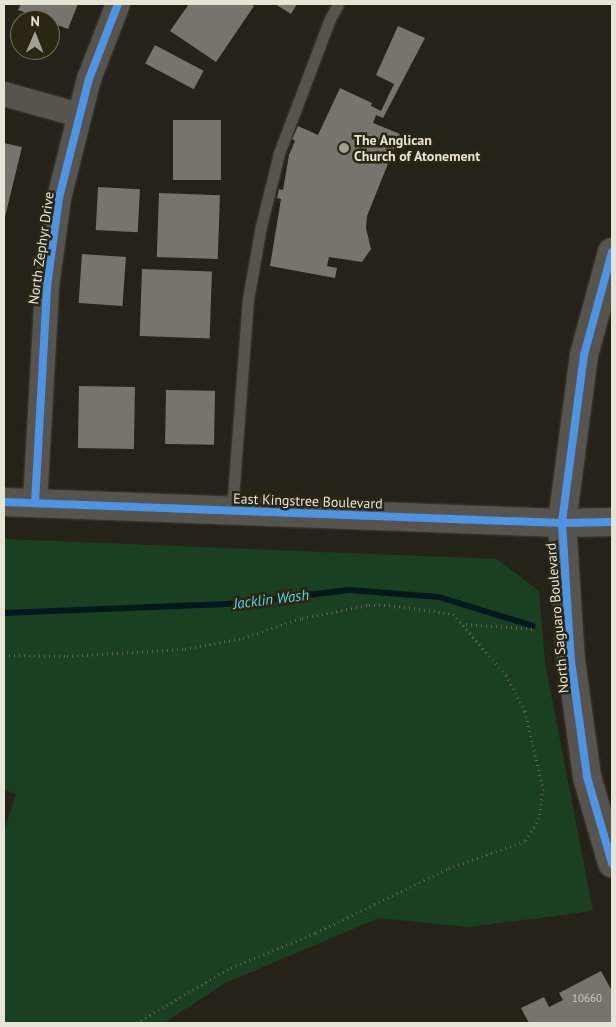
<!DOCTYPE html>
<html>
<head>
<meta charset="utf-8">
<style>
  body { margin:0 }
  #map { position:relative; width:616px; height:1027px; overflow:hidden; background:#252219; font-family:"PT Sans",sans-serif }
  div>[style] { position:absolute }
  .green>* { inset:0; background:#1b3f21 }
  .stream>* { height:6px; margin:-3px; padding:0 3px; transform-origin:3px; border-radius:3px; background:#03181c }
  .building>* { inset:0; background:#78736c; transform-origin:0 0 }
  .path>* { height:3px; margin-top:-1.5px; transform-origin:0; background:repeating-linear-gradient(90deg,#63605a 0 1px,transparent 0 5px) }
  .roads { filter:drop-shadow(0 0 1px #413e37) drop-shadow(0 0 1px #413e37) }
  .lane>* { height:11px; margin:-5.5px; padding:0 5.5px; transform-origin:5.5px; border-radius:5.5px; background:#56544d }
  .street>* { height:24px; margin:-12px; padding:0 12px; transform-origin:12px; border-radius:12px; background:#56544d }
  .secondary>* { height:28px; margin:-14px; padding:0 14px; transform-origin:14px; border-radius:14px; background:#56544d }
  .cycleway>* { height:8px; margin:-4px; padding:0 4px; transform-origin:4px; border-radius:4px; background:#4d94e3 }
  .dots>* { width:14px; height:14px; translate:-50% -50%; box-sizing:border-box; border:2px solid #2b2513; border-radius:50% }
  span { translate:-50% -50%; white-space:nowrap; text-align:center; line-height:1.15; -webkit-text-stroke:5px #2b2513; paint-order:stroke }
  .number-label { font-size:11px; color:#cac7bc }
  .number-label span { -webkit-text-stroke-width:0 }
  .poi-label { font-size:14px; color:#e6e3d7; font-weight:700 }
  .left { translate:0 -50%; text-align:left }
  .street-label { font-size:14px; color:#e6e3d7 }
  .water-label { font-size:15px; color:#4fd5ed; font-style:italic }
  .frame { position:absolute; inset:0; border:5px solid #e6e3d7; pointer-events:none }
  .north { position:absolute; left:10px; top:10px; width:50px; height:50px; box-sizing:border-box; background:#2b2513; border:1px solid #767161; border-radius:50%; rotate:1deg; font-size:14px; font-weight:700; line-height:20px; text-align:center; color:#e6e3d7 }
  .north::after { content:''; display:block; margin:auto; width:18px; height:22px; background:#a29f94; clip-path:polygon(50% 0,100% 100%,50% 72%,0 100%) }
</style>
</head>
<body>
<div id="map">
  <div class="green">
    <div style="clip-path:polygon(4px 539px,497px 559px,539px 591px,545px 662px,593px 911px,468px 927px,379px 918px,225px 983px,164px 1023px,4px 1023px,4px 830px,16px 794px,4px 790px)"></div>
  </div>
  <div class="stream">
    <div style="left:4px;top:613px;width:228px;rotate:-2.3deg"></div>
    <div style="left:232px;top:604px;width:118px;rotate:-6.8deg"></div>
    <div style="left:349px;top:590px;width:90px;rotate:4.4deg"></div>
    <div style="left:439px;top:597px;width:98px;rotate:17.1deg"></div>
  </div>
  <div class="building">
    <div style="clip-path:polygon(21px 4px,78px 4px,68px 29px,18px 10px)"></div>
    <div style="clip-path:polygon(189px 4px,250px 4px,254px 6px,216px 62px,170px 31px)"></div>
    <div style="clip-path:polygon(275px 4px,297px 4px,291px 14px)"></div>
    <div style="clip-path:polygon(398px 26px,425px 38px,383px 118px,376px 115px,373px 123px,400px 134px,367px 216px,366px 228px,371px 249px,362px 262px,329px 257px,327px 266px,337px 268px,335px 278px,270px 266px,281px 199px,277px 198px,279px 189px,283px 190px,289px 155px,295px 141px,292px 139px,298px 126px,318px 135px,340px 88px,372px 103px,371px 106px,381px 111px,394px 84px,376px 75px)"></div>
    <div style="left:155px;top:45px;width:55px;height:21px;rotate:28deg"></div>
    <div style="left:173px;top:120px;width:48px;height:60px"></div>
    <div style="clip-path:polygon(4px 143px,22px 147px,4px 221px)"></div>
    <div style="left:98px;top:187px;width:42px;height:43px;rotate:3deg"></div>
    <div style="left:159px;top:193px;width:61px;height:64px;rotate:2deg"></div>
    <div style="left:82px;top:254px;width:44px;height:49px;rotate:4deg"></div>
    <div style="left:142px;top:269px;width:70px;height:67px;rotate:2deg"></div>
    <div style="left:79px;top:386px;width:56px;height:62px;rotate:1deg"></div>
    <div style="left:166px;top:390px;width:49px;height:54px;rotate:1deg"></div>
    <div style="clip-path:polygon(601px 971px,612px 991px,612px 1023px,529px 1023px,521px 1008px,544px 997px,549px 1007px,563px 1000px,559px 993px)"></div>
  </div>
  <div class="path">
    <div style="left:466px;top:624px;width:68px;rotate:4.2deg"></div>
    <div style="left:4px;top:655px;width:63px;rotate:0.9deg"></div>
    <div style="left:67px;top:656px;width:118px;rotate:-3.4deg"></div>
    <div style="left:185px;top:649px;width:59px;rotate:-10.7deg"></div>
    <div style="left:243px;top:638px;width:62px;rotate:-18.7deg"></div>
    <div style="left:302px;top:618px;width:68px;rotate:-11deg"></div>
    <div style="left:369px;top:605px;width:20px"></div>
    <div style="left:389px;top:605px;width:65px;rotate:8deg"></div>
    <div style="left:453px;top:614px;width:81px;rotate:49deg"></div>
    <div style="left:506px;top:675px;width:41px;rotate:62.2deg"></div>
    <div style="left:525px;top:711px;width:80px;rotate:77deg"></div>
    <div style="left:543px;top:789px;width:29px;rotate:98deg"></div>
    <div style="left:539px;top:818px;width:27px;rotate:121deg"></div>
    <div style="left:525px;top:841px;width:83px;rotate:160.3deg"></div>
    <div style="left:447px;top:869px;width:147px;rotate:154.1deg"></div>
    <div style="left:315px;top:933px;width:94px;rotate:157.5deg"></div>
    <div style="left:228px;top:969px;width:107px;rotate:149.6deg"></div>
  </div>
  <div class="roads">
    <div class="lane">
      <div style="left:232px;top:511px;width:213px;rotate:-85.7deg"></div>
      <div style="left:248px;top:299px;width:74px;rotate:-79.9deg"></div>
      <div style="left:261px;top:226px;width:75px;rotate:-76.1deg"></div>
      <div style="left:279px;top:153px;width:143px;rotate:-69.2deg"></div>
      <div style="left:330px;top:19px;width:17px;rotate:-62deg"></div>
    </div>
    <div class="street">
      <div style="left:4px;top:94px;width:78px;rotate:15.6deg"></div>
      <div style="left:35px;top:503px;width:217px;rotate:-86.8deg"></div>
      <div style="left:47px;top:286px;width:89px;rotate:-82.2deg"></div>
      <div style="left:59px;top:198px;width:123px;rotate:-75.9deg"></div>
      <div style="left:89px;top:79px;width:80px;rotate:-68.9deg"></div>
    </div>
    <div class="secondary">
      <div style="left:612px;top:252px;width:107px;rotate:105.2deg"></div>
      <div style="left:584px;top:355px;width:169px;rotate:97.5deg"></div>
      <div style="left:562px;top:523px;width:138px;rotate:86.3deg"></div>
      <div style="left:571px;top:661px;width:117px;rotate:82.1deg"></div>
      <div style="left:587px;top:777px;width:90px;rotate:73.8deg"></div>
      <div style="left:4px;top:502px;width:558px;rotate:2.16deg"></div>
      <div style="left:562px;top:523px;width:50px;rotate:-1.1deg"></div>
    </div>
  </div>
  <div class="cycleway">
    <div style="left:612px;top:252px;width:107px;rotate:105.2deg"></div>
    <div style="left:584px;top:355px;width:169px;rotate:97.5deg"></div>
    <div style="left:562px;top:523px;width:138px;rotate:86.3deg"></div>
    <div style="left:571px;top:661px;width:117px;rotate:82.1deg"></div>
    <div style="left:587px;top:777px;width:90px;rotate:73.8deg"></div>
    <div style="left:4px;top:502px;width:558px;rotate:2.16deg"></div>
    <div style="left:562px;top:523px;width:50px;rotate:-1.1deg"></div>
    <div style="left:35px;top:503px;width:217px;rotate:-86.8deg"></div>
    <div style="left:47px;top:286px;width:89px;rotate:-82.2deg"></div>
    <div style="left:59px;top:198px;width:123px;rotate:-75.9deg"></div>
    <div style="left:89px;top:79px;width:80px;rotate:-68.9deg"></div>
  </div>
  <div class="dots">
    <div style="left:344px;top:148px;background:#a29f94"></div>
  </div>
  <div class="number-label">
    <span style="left:587px;top:998px">10660</span>
  </div>
  <div class="poi-label">
    <span class="left" style="left:354px;top:148px">The Anglican<br>Church of Atonement</span>
  </div>
  <div class="street-label">
    <span style="left:41px;top:248px;rotate:-82deg">North Zephyr Drive</span>
    <span style="left:308px;top:501px;rotate:2deg">East Kingstree Boulevard</span>
    <span style="left:557px;top:618px;rotate:-95deg">North Saguaro Boulevard</span>
  </div>
  <div class="water-label">
    <span style="left:271px;top:599px;rotate:-7deg">Jacklin Wash</span>
  </div>
  <div class="frame"></div>
  <div class="north">N</div>
</div>
</body>
</html>
